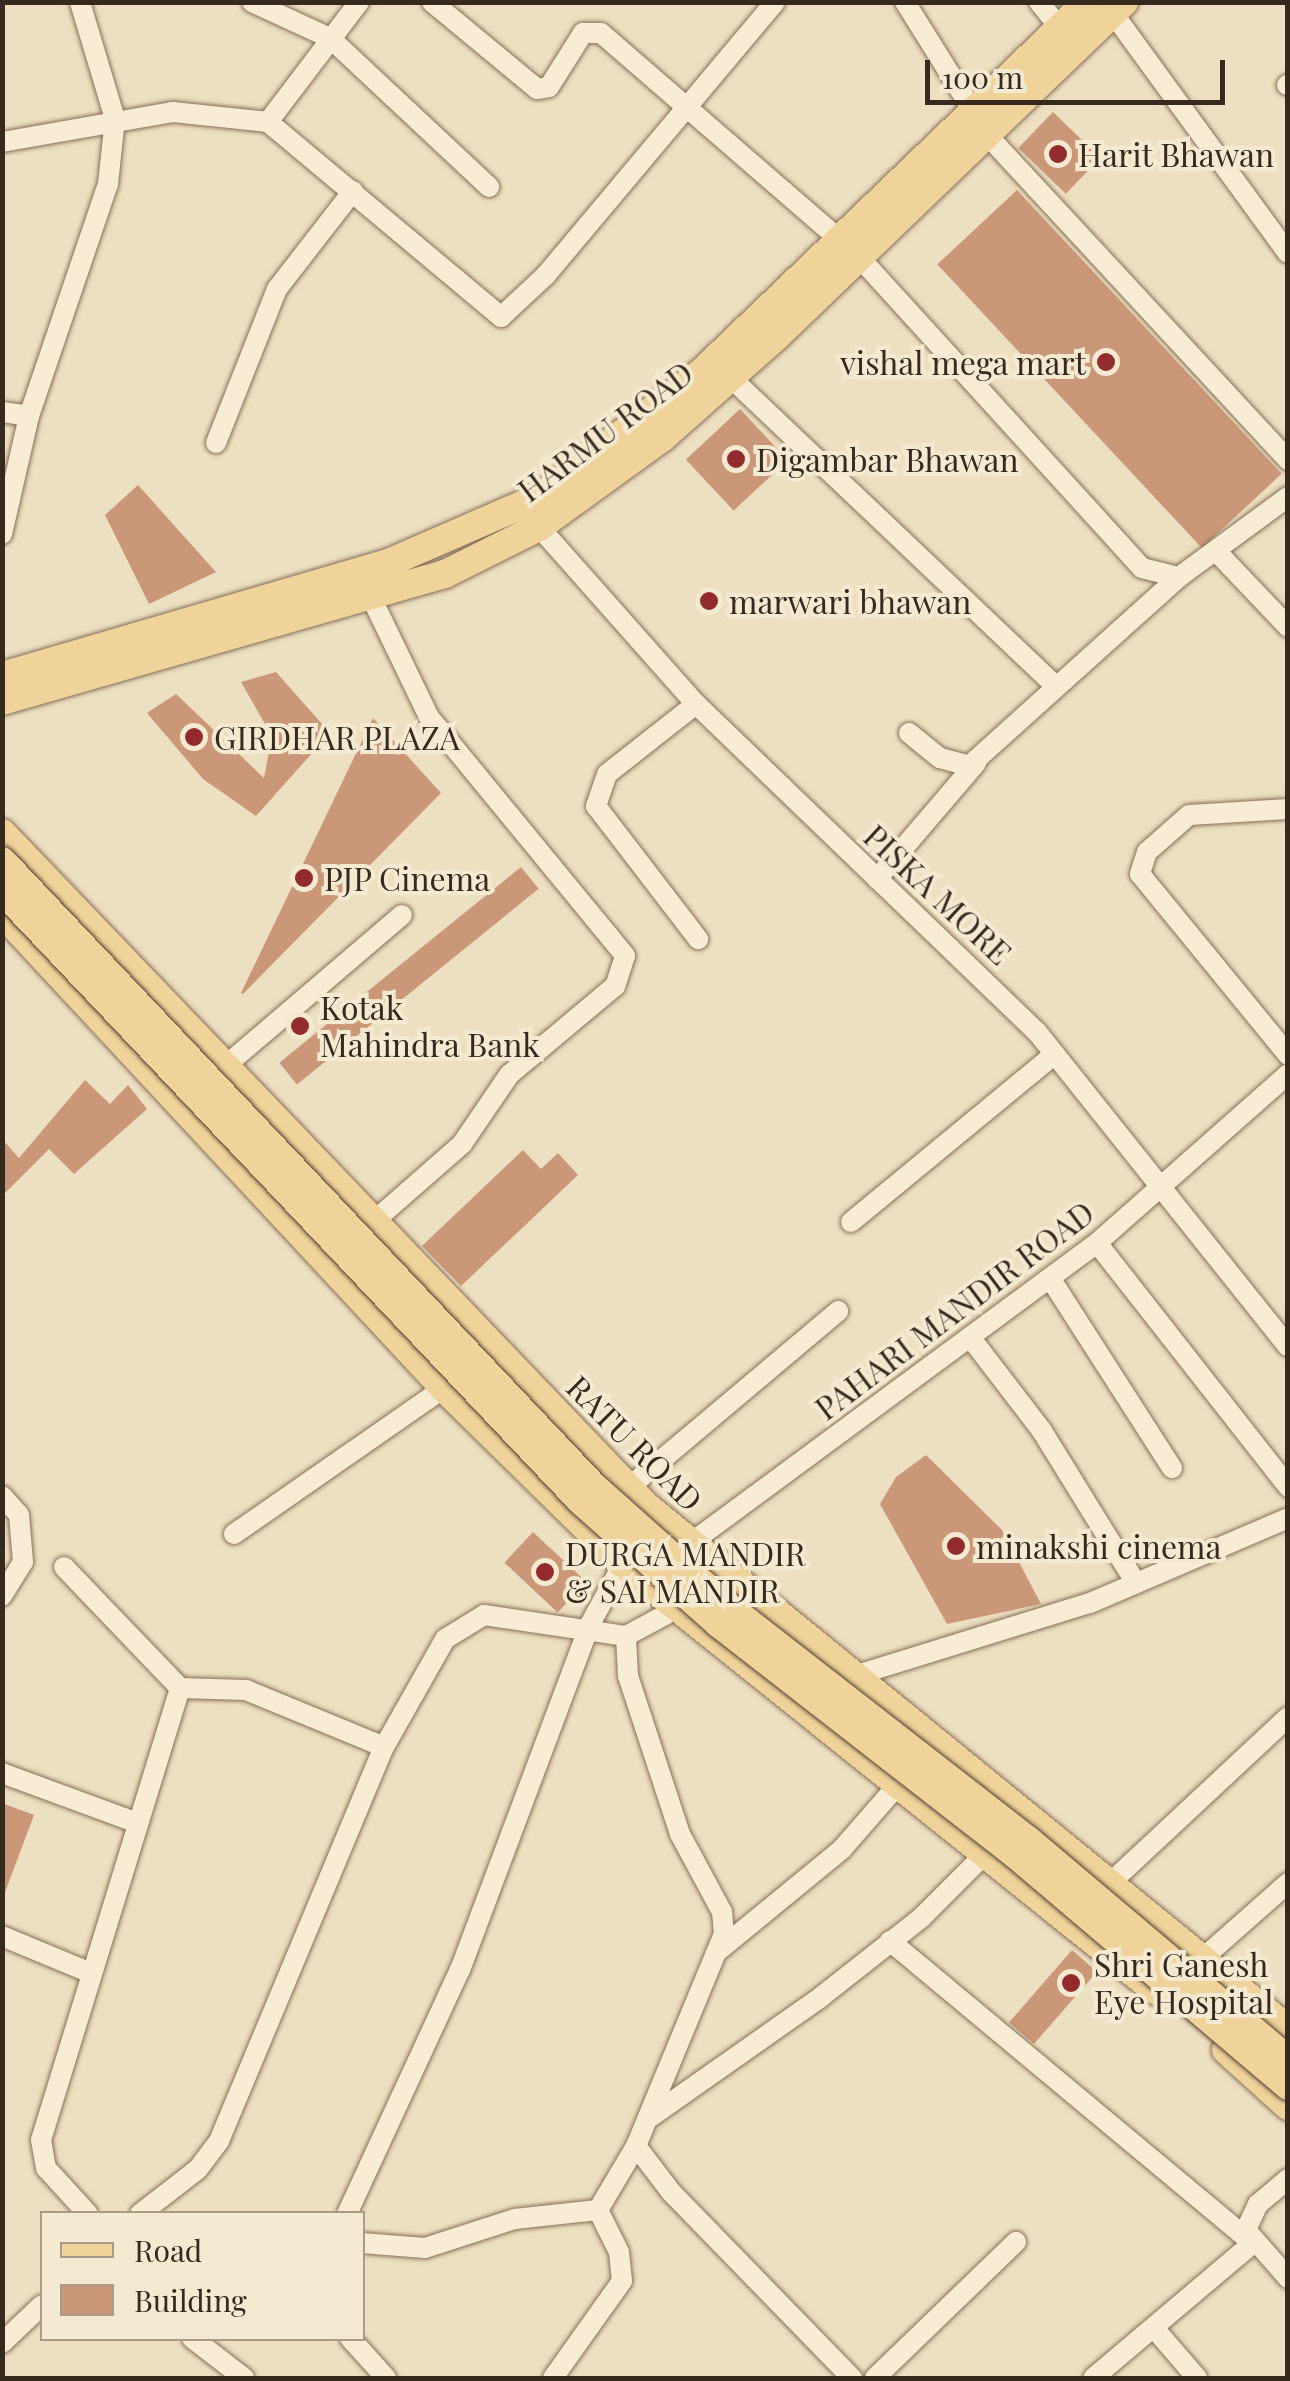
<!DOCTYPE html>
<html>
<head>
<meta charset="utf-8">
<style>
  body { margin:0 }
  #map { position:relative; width:1290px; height:2381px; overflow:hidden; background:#eddfc1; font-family:"Playfair Display",serif }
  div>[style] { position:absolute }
  .building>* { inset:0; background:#ca9878; transform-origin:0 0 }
  .roads { filter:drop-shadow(0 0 2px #867059) drop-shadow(0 0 2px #867059) }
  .minor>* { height:20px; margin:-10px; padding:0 10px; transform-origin:10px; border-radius:10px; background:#f8ecd4 }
  .major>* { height:28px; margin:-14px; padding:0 14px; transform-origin:14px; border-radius:14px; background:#efd39a }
  .bridges { filter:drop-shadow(0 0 2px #533e2e) drop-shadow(0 0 2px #533e2e) }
  .major-bridge>* { height:28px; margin:-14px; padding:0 14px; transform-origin:14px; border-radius:14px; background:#efd39a }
  .dots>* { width:28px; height:28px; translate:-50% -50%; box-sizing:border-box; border:5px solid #f4e9d1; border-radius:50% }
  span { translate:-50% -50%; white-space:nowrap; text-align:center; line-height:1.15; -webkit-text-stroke:8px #f4e9d1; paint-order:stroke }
  .poi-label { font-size:32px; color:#36291d }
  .left { translate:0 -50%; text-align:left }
  .right { translate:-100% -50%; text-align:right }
  .street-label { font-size:32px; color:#36291d }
  .frame { position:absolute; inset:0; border:5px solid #36291d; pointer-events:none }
  .legend { position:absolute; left:40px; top:2211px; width:325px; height:130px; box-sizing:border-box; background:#f4e9d1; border:2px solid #a89c89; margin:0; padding:12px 18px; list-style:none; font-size:30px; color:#36291d }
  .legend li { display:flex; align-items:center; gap:20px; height:50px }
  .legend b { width:50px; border:2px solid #a89c89 }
  .scale { position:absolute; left:925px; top:60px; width:300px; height:45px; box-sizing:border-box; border:5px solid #36291d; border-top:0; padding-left:12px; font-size:30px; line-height:35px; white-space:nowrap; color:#36291d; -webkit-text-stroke:8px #f4e9d1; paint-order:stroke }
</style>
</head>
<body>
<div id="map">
  <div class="building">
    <div style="left:1053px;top:112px;width:66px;height:50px;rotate:44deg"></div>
    <div style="left:1017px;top:190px;width:388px;height:109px;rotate:47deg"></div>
    <div style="left:740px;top:409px;width:70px;height:74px;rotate:47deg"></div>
    <div style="clip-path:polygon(138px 485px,216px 572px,149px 604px,105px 515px)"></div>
    <div style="clip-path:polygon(276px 672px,330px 733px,256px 816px,203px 779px,147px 713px,176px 694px,264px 778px,272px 736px,241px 682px)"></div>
    <div style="clip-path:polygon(373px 718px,441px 793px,243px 994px,241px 993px)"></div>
    <div style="left:521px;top:867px;width:28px;height:311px;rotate:51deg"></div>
    <div style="clip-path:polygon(85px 1080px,110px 1104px,128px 1085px,147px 1109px,74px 1174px,49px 1149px,2px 1196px,2px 1139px,19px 1158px)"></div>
    <div style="clip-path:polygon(523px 1150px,541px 1169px,558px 1153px,578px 1175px,461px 1286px,422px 1246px)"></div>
    <div style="clip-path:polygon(926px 1455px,1002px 1530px,1041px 1604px,947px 1624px,880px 1504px,896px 1477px)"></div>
    <div style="left:533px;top:1532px;width:73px;height:42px;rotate:43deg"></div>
    <div style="clip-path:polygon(2px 1803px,34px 1815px,4px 1895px,2px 1894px)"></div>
    <div style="left:1072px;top:1950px;width:33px;height:96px;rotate:41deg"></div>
  </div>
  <div class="roads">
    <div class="minor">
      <div style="left:252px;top:2px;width:86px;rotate:24.8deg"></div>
      <div style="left:330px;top:38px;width:218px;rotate:43.1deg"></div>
      <div style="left:432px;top:2px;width:136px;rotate:39.6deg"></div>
      <div style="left:537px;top:89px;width:12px;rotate:-9deg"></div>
      <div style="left:549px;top:87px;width:64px;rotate:-57.8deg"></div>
      <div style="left:583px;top:33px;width:18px"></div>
      <div style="left:601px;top:33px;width:318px;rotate:40.9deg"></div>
      <div style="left:905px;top:2px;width:132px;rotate:58deg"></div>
      <div style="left:1039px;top:2px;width:33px;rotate:51deg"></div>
      <div style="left:1112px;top:12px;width:298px;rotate:53.9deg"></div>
      <div style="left:1287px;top:85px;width:1px"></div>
      <div style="left:268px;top:122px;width:151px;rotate:-52.8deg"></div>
      <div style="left:988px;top:136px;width:442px;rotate:47.2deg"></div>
      <div style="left:2px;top:142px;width:174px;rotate:-10deg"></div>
      <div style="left:173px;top:112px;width:96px;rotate:6deg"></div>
      <div style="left:268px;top:122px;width:304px;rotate:39.9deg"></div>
      <div style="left:501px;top:317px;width:62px;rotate:-43deg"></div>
      <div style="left:546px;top:275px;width:356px;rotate:-50deg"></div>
      <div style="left:859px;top:257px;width:420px;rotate:47.7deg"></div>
      <div style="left:1142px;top:568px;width:38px;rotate:14deg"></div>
      <div style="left:1179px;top:577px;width:135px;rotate:-36.3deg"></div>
      <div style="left:731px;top:378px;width:448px;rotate:43.5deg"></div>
      <div style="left:2px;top:412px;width:27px;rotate:8deg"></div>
      <div style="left:216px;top:443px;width:166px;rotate:-68.4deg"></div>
      <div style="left:277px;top:289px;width:124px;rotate:-52.2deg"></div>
      <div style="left:533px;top:520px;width:246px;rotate:48.5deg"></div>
      <div style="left:696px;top:704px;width:473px;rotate:43.9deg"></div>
      <div style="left:1037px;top:1032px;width:402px;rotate:51.4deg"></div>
      <div style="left:2px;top:534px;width:121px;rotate:-77.1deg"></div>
      <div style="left:29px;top:416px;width:245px;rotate:-71.2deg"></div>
      <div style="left:108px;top:184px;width:65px;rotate:-83.9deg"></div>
      <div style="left:115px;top:119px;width:122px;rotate:-106.7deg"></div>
      <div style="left:1216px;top:551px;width:105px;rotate:46.5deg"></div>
      <div style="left:371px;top:597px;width:133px;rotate:64.2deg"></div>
      <div style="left:429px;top:717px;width:309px;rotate:50.6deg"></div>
      <div style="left:625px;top:956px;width:32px;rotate:108deg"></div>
      <div style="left:615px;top:986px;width:138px;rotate:140deg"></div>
      <div style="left:509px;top:1075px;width:83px;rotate:124.3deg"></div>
      <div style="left:462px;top:1144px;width:117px;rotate:138.8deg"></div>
      <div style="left:696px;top:704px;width:113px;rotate:141.8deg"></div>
      <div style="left:607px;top:774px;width:34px;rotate:109deg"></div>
      <div style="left:596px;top:806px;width:168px;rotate:52.5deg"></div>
      <div style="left:909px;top:733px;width:40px;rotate:39deg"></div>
      <div style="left:940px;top:758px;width:30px;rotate:15deg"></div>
      <div style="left:969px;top:766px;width:283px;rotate:-42deg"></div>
      <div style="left:1288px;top:809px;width:99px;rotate:176.5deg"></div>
      <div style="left:1189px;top:815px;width:56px;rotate:138.6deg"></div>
      <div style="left:1147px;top:852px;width:23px;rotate:108deg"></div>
      <div style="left:1140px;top:874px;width:234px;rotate:50.7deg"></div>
      <div style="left:877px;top:879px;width:153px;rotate:-49.5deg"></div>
      <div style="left:224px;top:1067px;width:234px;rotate:-40.5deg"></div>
      <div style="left:851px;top:1222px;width:264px;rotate:-39.5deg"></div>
      <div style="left:1097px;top:1243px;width:310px;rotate:51.9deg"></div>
      <div style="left:1050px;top:1278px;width:226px;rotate:57.3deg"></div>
      <div style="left:970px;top:1337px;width:118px;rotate:52.5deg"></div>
      <div style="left:1042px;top:1431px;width:179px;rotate:58.3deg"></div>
      <div style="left:621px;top:1494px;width:284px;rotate:-40.1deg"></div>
      <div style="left:2px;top:1496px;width:25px;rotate:48deg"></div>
      <div style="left:19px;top:1515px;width:47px;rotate:85.1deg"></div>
      <div style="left:23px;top:1562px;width:40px;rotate:122deg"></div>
      <div style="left:234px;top:1534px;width:256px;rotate:-34.8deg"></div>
      <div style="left:680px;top:1551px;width:518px;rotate:-36.45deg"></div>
      <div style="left:1097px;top:1243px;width:255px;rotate:-41.5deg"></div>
      <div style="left:64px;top:1567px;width:168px;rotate:46.2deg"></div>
      <div style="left:844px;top:1679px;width:257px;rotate:-17.2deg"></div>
      <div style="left:1090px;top:1603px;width:215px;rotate:-23.2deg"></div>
      <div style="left:2px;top:1773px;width:145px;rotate:20.2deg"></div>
      <div style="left:1108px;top:1885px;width:246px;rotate:-43deg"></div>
      <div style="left:2px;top:1936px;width:96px;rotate:22.6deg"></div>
      <div style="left:890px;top:1941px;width:472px;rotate:39.8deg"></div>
      <div style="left:1253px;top:2243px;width:209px;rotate:139.8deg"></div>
      <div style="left:718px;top:1951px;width:161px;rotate:-39.4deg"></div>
      <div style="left:842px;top:1849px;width:84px;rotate:-48.9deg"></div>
      <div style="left:1202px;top:1959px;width:115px;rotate:-41.5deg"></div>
      <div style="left:649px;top:2118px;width:210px;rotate:-35.1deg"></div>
      <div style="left:821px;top:1997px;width:127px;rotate:-38.3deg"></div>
      <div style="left:921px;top:1918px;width:89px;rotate:-45deg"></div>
      <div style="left:636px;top:2146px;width:58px;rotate:52.7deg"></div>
      <div style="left:671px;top:2192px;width:260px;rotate:45.8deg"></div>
      <div style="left:1288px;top:2179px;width:39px;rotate:140deg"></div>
      <div style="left:1258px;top:2204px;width:29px;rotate:115deg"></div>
      <div style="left:1246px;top:2230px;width:64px;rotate:48.8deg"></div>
      <div style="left:88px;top:2214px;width:62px;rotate:-132.4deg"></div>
      <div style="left:46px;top:2168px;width:28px;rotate:-100deg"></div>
      <div style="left:41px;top:2140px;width:473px;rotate:-72.9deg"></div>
      <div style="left:180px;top:1688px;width:66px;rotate:1.7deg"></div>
      <div style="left:246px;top:1690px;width:149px;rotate:22.4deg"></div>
      <div style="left:140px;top:2214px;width:73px;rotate:-37.8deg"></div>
      <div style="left:198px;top:2169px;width:35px;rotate:-53deg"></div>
      <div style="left:219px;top:2141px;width:427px;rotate:-67.3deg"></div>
      <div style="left:384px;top:1747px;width:124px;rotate:-60.5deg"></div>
      <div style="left:445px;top:1639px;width:46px;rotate:-31.6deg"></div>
      <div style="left:484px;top:1615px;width:144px;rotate:8.4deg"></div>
      <div style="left:626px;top:1636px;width:59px;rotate:-28.3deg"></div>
      <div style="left:347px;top:2214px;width:269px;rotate:-65.2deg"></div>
      <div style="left:460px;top:1970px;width:367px;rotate:-69.4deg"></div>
      <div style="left:589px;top:1626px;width:71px;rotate:-61.3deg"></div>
      <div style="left:362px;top:2243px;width:63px;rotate:4.5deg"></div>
      <div style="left:425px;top:2248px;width:95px;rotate:-17.9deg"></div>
      <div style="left:515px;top:2219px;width:83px;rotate:-6.2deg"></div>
      <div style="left:598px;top:2210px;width:74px;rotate:-59.3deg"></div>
      <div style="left:636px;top:2146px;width:230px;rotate:-67.5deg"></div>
      <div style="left:724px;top:1934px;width:22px;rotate:-95deg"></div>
      <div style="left:722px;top:1912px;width:89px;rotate:-118.3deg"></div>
      <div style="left:680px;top:1834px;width:166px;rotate:-108.2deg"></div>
      <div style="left:628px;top:1676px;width:40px;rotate:-92.9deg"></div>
      <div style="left:1154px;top:2328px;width:66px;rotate:49.3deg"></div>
      <div style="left:192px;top:2338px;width:66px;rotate:37.6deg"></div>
      <div style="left:350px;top:2338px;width:54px;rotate:48deg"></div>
      <div style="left:2px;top:2343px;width:55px;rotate:-43.5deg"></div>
      <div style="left:553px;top:2378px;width:119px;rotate:-54.6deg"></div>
      <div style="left:622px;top:2281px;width:29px;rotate:-96deg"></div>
      <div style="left:619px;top:2252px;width:47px;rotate:-116.6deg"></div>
      <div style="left:875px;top:2378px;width:196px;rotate:-44deg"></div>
    </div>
    <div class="major">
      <div style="left:2px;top:676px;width:400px;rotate:-16.3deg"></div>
      <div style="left:386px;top:564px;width:168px;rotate:-23.5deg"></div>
      <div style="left:540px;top:497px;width:205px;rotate:-37.7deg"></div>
      <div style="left:702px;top:372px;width:534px;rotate:-43.86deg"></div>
      <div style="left:2px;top:701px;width:461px;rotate:-16deg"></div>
      <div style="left:445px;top:574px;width:105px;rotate:-26.6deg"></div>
      <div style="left:539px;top:527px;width:152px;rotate:-35.9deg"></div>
      <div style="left:662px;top:438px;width:154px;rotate:-41.6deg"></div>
      <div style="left:777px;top:336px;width:482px;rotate:-43.9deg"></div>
      <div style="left:2px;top:833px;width:931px;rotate:46.26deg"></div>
      <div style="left:646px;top:1506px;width:828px;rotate:39.17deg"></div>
      <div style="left:2px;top:913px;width:649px;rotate:47.06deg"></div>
      <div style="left:444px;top:1388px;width:251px;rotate:44.5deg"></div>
      <div style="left:623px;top:1564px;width:682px;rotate:38.69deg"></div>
      <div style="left:1226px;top:2050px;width:84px;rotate:42.1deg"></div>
    </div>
  </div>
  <div class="bridges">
    <div class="major-bridge">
      <div style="left:2px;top:861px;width:860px;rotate:46.6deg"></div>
      <div style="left:593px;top:1486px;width:185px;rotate:41.7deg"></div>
      <div style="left:731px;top:1609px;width:376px;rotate:37.9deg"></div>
      <div style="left:1028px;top:1840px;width:341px;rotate:40.2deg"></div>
      <div style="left:2px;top:890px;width:840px;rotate:46.54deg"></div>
      <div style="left:580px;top:1500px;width:185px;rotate:41.7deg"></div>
      <div style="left:718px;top:1623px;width:378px;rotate:37.9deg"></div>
      <div style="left:1016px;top:1855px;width:357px;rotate:40.3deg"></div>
    </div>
  </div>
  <div class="dots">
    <div style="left:1058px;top:154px;background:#932b2e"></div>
    <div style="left:1106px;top:362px;background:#932b2e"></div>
    <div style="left:736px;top:459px;background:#932b2e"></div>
    <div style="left:709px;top:601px;background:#932b2e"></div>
    <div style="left:194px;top:737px;background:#932b2e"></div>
    <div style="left:304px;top:878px;background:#932b2e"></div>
    <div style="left:300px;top:1026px;background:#932b2e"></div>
    <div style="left:956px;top:1546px;background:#932b2e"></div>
    <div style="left:545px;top:1572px;background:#932b2e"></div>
    <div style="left:1071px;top:1983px;background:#932b2e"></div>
  </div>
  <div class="poi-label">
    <span class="left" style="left:1078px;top:154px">Harit Bhawan</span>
    <span class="right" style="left:1086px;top:362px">vishal mega mart</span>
    <span class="left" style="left:756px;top:459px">Digambar Bhawan</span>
    <span class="left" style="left:729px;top:601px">marwari bhawan</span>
    <span class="left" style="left:214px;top:737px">GIRDHAR PLAZA</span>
    <span class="left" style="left:324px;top:878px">PJP Cinema</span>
    <span class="left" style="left:320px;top:1026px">Kotak<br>Mahindra Bank</span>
    <span class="left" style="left:976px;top:1546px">minakshi cinema</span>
    <span class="left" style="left:565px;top:1572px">DURGA MANDIR<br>&amp; SAI MANDIR</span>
    <span class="left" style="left:1094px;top:1983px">Shri Ganesh<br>Eye Hospital</span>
  </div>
  <div class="street-label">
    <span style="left:605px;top:431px;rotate:-37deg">HARMU ROAD</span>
    <span style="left:938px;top:894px;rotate:43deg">PISKA MORE</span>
    <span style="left:954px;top:1310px;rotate:-37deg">PAHARI MANDIR ROAD</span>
    <span style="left:635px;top:1443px;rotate:45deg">RATU ROAD</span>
  </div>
  <div class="frame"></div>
  <ul class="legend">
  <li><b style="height:12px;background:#efd39a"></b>Road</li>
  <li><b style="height:28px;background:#ca9878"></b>Building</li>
  </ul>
  <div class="scale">100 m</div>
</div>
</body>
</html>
